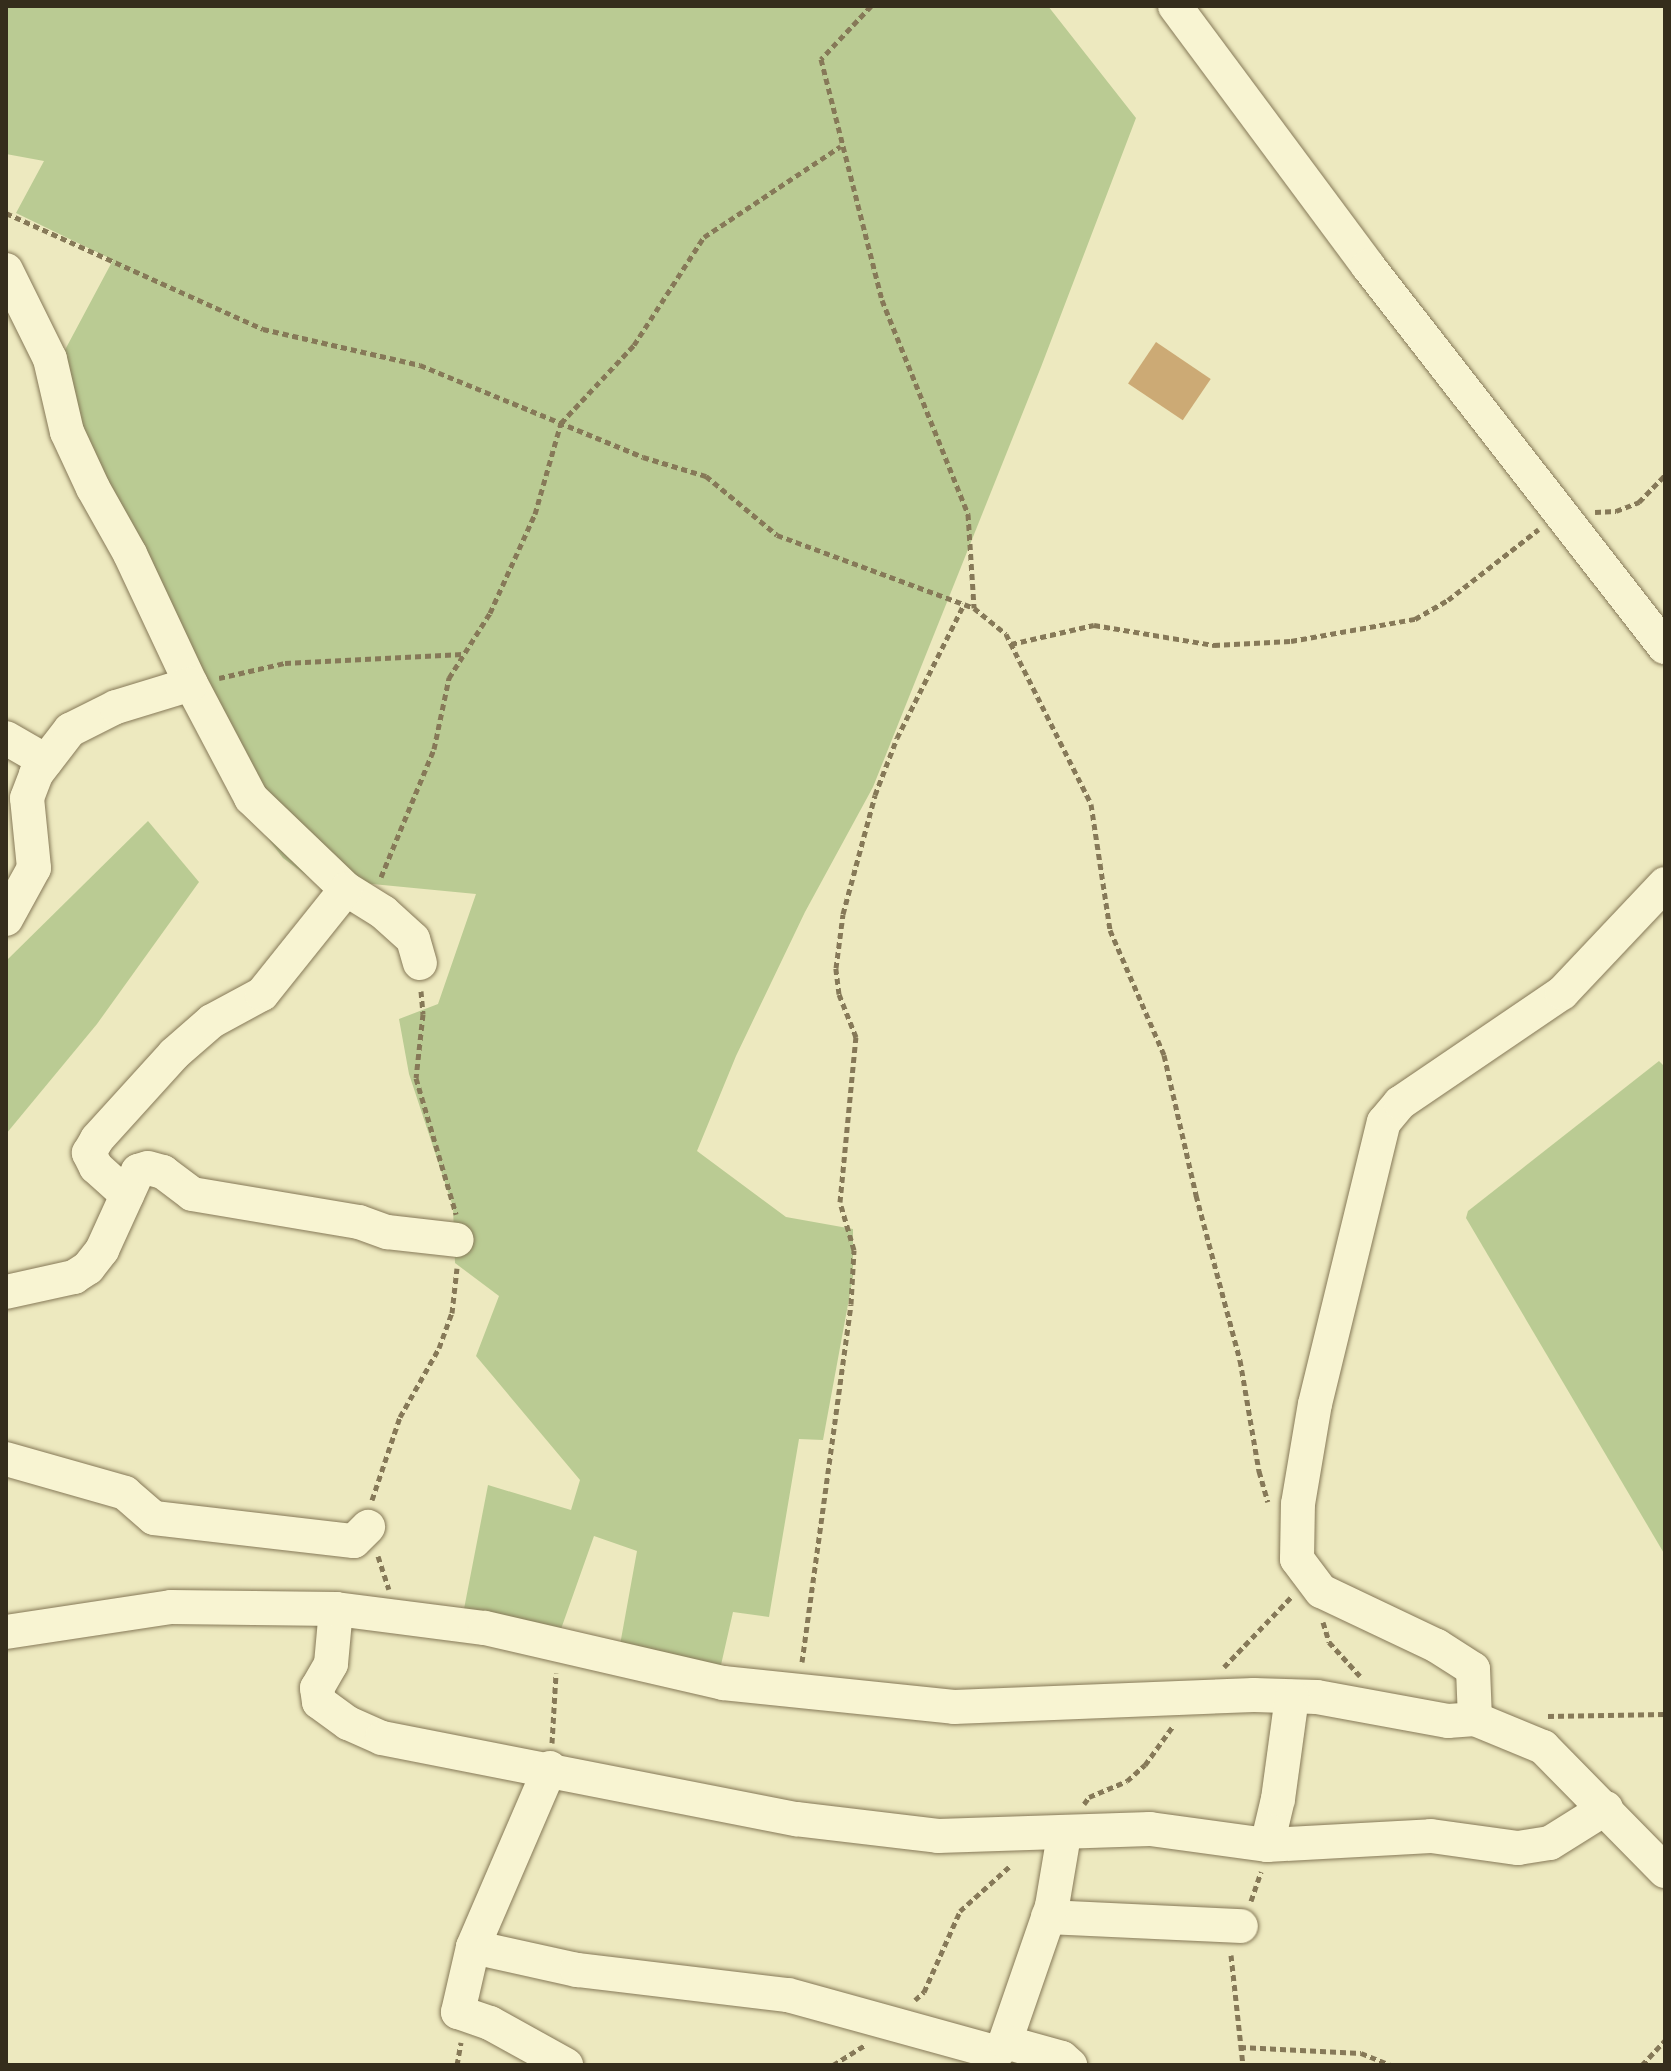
<!DOCTYPE html>
<html>
<head>
<meta charset="utf-8">
<style>
  body { margin:0 }
  #map { position:relative; width:1671px; height:2071px; overflow:hidden; background:#ede9bf; font-family:"Crimson Pro",serif }
  div>[style] { position:absolute }
  .green>* { inset:0; background:#bacb93 }
  .building>* { inset:0; background:#ccaa75; transform-origin:0 0 }
  .path>* { height:5px; margin-top:-2.5px; transform-origin:0; background:repeating-linear-gradient(90deg,#867958 0 6px,transparent 0 10px) }
  .roads { filter:drop-shadow(0 0 2px #867958) drop-shadow(0 0 2px #867958) }
  .minor>* { height:34px; margin:-17px; padding:0 17px; transform-origin:17px; border-radius:17px; background:#f8f4d2 }
  span { translate:-50% -50%; white-space:nowrap; text-align:center; line-height:1.15; -webkit-text-stroke:6px #f5f1cf; paint-order:stroke }
  .frame { position:absolute; inset:0; border:8px solid #352d1c; pointer-events:none }
</style>
</head>
<body>
<div id="map">
  <div class="green">
    <div style="clip-path:polygon(6px 6px,1048px 6px,1136px 118px,1041px 367px,873px 787px,805px 912px,736px 1056px,697px 1151px,786px 1217px,853px 1229px,853px 1277px,823px 1440px,799px 1439px,769px 1617px,733px 1612px,716px 1687px,616px 1667px,637px 1551px,594px 1536px,555px 1646px,464px 1609px,488px 1485px,571px 1510px,580px 1480px,476px 1356px,499px 1296px,455px 1263px,453px 1207px,409px 1074px,399px 1019px,438px 1004px,476px 894px,310px 878px,283px 858px,238px 800px,50px 378px,113px 260px,16px 213px,44px 161px,6px 154px)"></div>
    <div style="clip-path:polygon(148px 821px,199px 882px,97px 1024px,6px 1134px,6px 961px)"></div>
    <div style="clip-path:polygon(1659px 1061px,1665px 1067px,1665px 1555px,1466px 1218px,1468px 1211px)"></div>
  </div>
  <div class="building">
    <div style="left:1156px;top:342px;width:66px;height:50px;rotate:34deg"></div>
  </div>
  <div class="path">
    <div style="left:871px;top:6px;width:73px;rotate:133.3deg"></div>
    <div style="left:821px;top:59px;width:249px;rotate:75.8deg"></div>
    <div style="left:882px;top:300px;width:231px;rotate:68.1deg"></div>
    <div style="left:968px;top:514px;width:94px;rotate:86.3deg"></div>
    <div style="left:974px;top:608px;width:41px;rotate:39.1deg"></div>
    <div style="left:1006px;top:634px;width:190px;rotate:63.4deg"></div>
    <div style="left:1091px;top:804px;width:127px;rotate:81.4deg"></div>
    <div style="left:1110px;top:930px;width:136px;rotate:66.6deg"></div>
    <div style="left:1164px;top:1055px;width:144px;rotate:77.1deg"></div>
    <div style="left:1196px;top:1195px;width:171px;rotate:75.1deg"></div>
    <div style="left:1240px;top:1360px;width:113px;rotate:80.3deg"></div>
    <div style="left:1259px;top:1471px;width:32px;rotate:74deg"></div>
    <div style="left:6px;top:213px;width:282px;rotate:24.3deg"></div>
    <div style="left:263px;top:329px;width:161px;rotate:12.9deg"></div>
    <div style="left:420px;top:365px;width:241px;rotate:22.4deg"></div>
    <div style="left:643px;top:457px;width:66px;rotate:16.8deg"></div>
    <div style="left:706px;top:476px;width:92px;rotate:39.7deg"></div>
    <div style="left:777px;top:535px;width:210px;rotate:20.3deg"></div>
    <div style="left:1595px;top:512px;width:21px;rotate:-3deg"></div>
    <div style="left:1616px;top:511px;width:25px;rotate:-21deg"></div>
    <div style="left:1639px;top:502px;width:37px;rotate:-46deg"></div>
    <div style="left:1011px;top:644px;width:85px;rotate:-12.9deg"></div>
    <div style="left:1094px;top:625px;width:122px;rotate:9.5deg"></div>
    <div style="left:1214px;top:645px;width:77px;rotate:-3deg"></div>
    <div style="left:1291px;top:641px;width:126px;rotate:-10.1deg"></div>
    <div style="left:1415px;top:619px;width:38px;rotate:-30deg"></div>
    <div style="left:1448px;top:600px;width:115px;rotate:-38deg"></div>
    <div style="left:219px;top:678px;width:68px;rotate:-12.8deg"></div>
    <div style="left:285px;top:663px;width:178px;rotate:-2.9deg"></div>
    <div style="left:381px;top:877px;width:139px;rotate:-67.5deg"></div>
    <div style="left:434px;top:749px;width:73px;rotate:-78.1deg"></div>
    <div style="left:449px;top:678px;width:77px;rotate:-57.8deg"></div>
    <div style="left:490px;top:613px;width:109px;rotate:-65.6deg"></div>
    <div style="left:535px;top:514px;width:95px;rotate:-74.1deg"></div>
    <div style="left:561px;top:423px;width:107px;rotate:-46.9deg"></div>
    <div style="left:634px;top:345px;width:129px;rotate:-57.1deg"></div>
    <div style="left:704px;top:237px;width:164px;rotate:-33.6deg"></div>
    <div style="left:421px;top:991px;width:23px;rotate:85deg"></div>
    <div style="left:423px;top:1014px;width:64px;rotate:96.2deg"></div>
    <div style="left:416px;top:1078px;width:142px;rotate:73.6deg"></div>
    <div style="left:372px;top:1500px;width:88px;rotate:-71.4deg"></div>
    <div style="left:400px;top:1417px;width:79px;rotate:-60.5deg"></div>
    <div style="left:439px;top:1348px;width:37px;rotate:-70deg"></div>
    <div style="left:452px;top:1313px;width:45px;rotate:-83.7deg"></div>
    <div style="left:378px;top:1556px;width:35px;rotate:72deg"></div>
    <div style="left:1323px;top:1622px;width:21px;rotate:73deg"></div>
    <div style="left:1329px;top:1642px;width:46px;rotate:47.6deg"></div>
    <div style="left:802px;top:1662px;width:361px;rotate:-82.2deg"></div>
    <div style="left:851px;top:1304px;width:54px;rotate:-86.8deg"></div>
    <div style="left:854px;top:1250px;width:50px;rotate:-106.3deg"></div>
    <div style="left:840px;top:1202px;width:166px;rotate:-84.5deg"></div>
    <div style="left:856px;top:1037px;width:46px;rotate:-111.6deg"></div>
    <div style="left:839px;top:994px;width:26px;rotate:-97deg"></div>
    <div style="left:836px;top:968px;width:54px;rotate:-82.6deg"></div>
    <div style="left:843px;top:914px;width:123px;rotate:-74.9deg"></div>
    <div style="left:875px;top:795px;width:61px;rotate:-68.9deg"></div>
    <div style="left:897px;top:738px;width:150px;rotate:-63.4deg"></div>
    <div style="left:1224px;top:1667px;width:98px;rotate:-46.2deg"></div>
    <div style="left:1548px;top:1716px;width:117px;rotate:-1deg"></div>
    <div style="left:552px;top:1743px;width:70px;rotate:-86.7deg"></div>
    <div style="left:1084px;top:1804px;width:9px;rotate:-54deg"></div>
    <div style="left:1089px;top:1797px;width:41px;rotate:-22.8deg"></div>
    <div style="left:1127px;top:1781px;width:24px;rotate:-42deg"></div>
    <div style="left:1145px;top:1765px;width:48px;rotate:-54.3deg"></div>
    <div style="left:1251px;top:1901px;width:31px;rotate:-71deg"></div>
    <div style="left:1231px;top:1955px;width:111px;rotate:83.8deg"></div>
    <div style="left:915px;top:2000px;width:12px;rotate:-42deg"></div>
    <div style="left:924px;top:1992px;width:89px;rotate:-66deg"></div>
    <div style="left:960px;top:1911px;width:69px;rotate:-42deg"></div>
    <div style="left:1240px;top:2047px;width:121px;rotate:2.8deg"></div>
    <div style="left:1361px;top:2053px;width:32px;rotate:22deg"></div>
    <div style="left:457px;top:2065px;width:23px;rotate:-80deg"></div>
    <div style="left:833px;top:2065px;width:39px;rotate:-32deg"></div>
    <div style="left:1642px;top:2065px;width:34px;rotate:-47deg"></div>
  </div>
  <div class="roads">
    <div class="minor">
      <div style="left:1175px;top:6px;width:324px;rotate:53.4deg"></div>
      <div style="left:1368px;top:266px;width:483px;rotate:52.1deg"></div>
      <div style="left:6px;top:270px;width:99px;rotate:63.7deg"></div>
      <div style="left:50px;top:359px;width:75px;rotate:76.9deg"></div>
      <div style="left:67px;top:432px;width:62px;rotate:65.1deg"></div>
      <div style="left:93px;top:488px;width:76px;rotate:60.7deg"></div>
      <div style="left:130px;top:554px;width:144px;rotate:64.9deg"></div>
      <div style="left:191px;top:684px;width:129px;rotate:62.2deg"></div>
      <div style="left:251px;top:798px;width:132px;rotate:43.8deg"></div>
      <div style="left:346px;top:889px;width:44px;rotate:31.9deg"></div>
      <div style="left:383px;top:912px;width:40px;rotate:42deg"></div>
      <div style="left:413px;top:939px;width:25px;rotate:74deg"></div>
      <div style="left:6px;top:738px;width:46px;rotate:29.9deg"></div>
      <div style="left:6px;top:919px;width:58px;rotate:-61.2deg"></div>
      <div style="left:34px;top:868px;width:70px;rotate:-95.7deg"></div>
      <div style="left:27px;top:798px;width:26px;rotate:-69deg"></div>
      <div style="left:36px;top:774px;width:56px;rotate:-52.3deg"></div>
      <div style="left:70px;top:730px;width:51px;rotate:-26.6deg"></div>
      <div style="left:116px;top:707px;width:78px;rotate:-17deg"></div>
      <div style="left:127px;top:1195px;width:42px;rotate:-137.9deg"></div>
      <div style="left:96px;top:1167px;width:16px;rotate:-117deg"></div>
      <div style="left:89px;top:1153px;width:16px;rotate:-60deg"></div>
      <div style="left:97px;top:1139px;width:115px;rotate:-47.8deg"></div>
      <div style="left:174px;top:1054px;width:50px;rotate:-41deg"></div>
      <div style="left:212px;top:1021px;width:57px;rotate:-28.4deg"></div>
      <div style="left:262px;top:994px;width:134px;rotate:-51.3deg"></div>
      <div style="left:6px;top:1292px;width:70px;rotate:-12.4deg"></div>
      <div style="left:74px;top:1277px;width:17px;rotate:-33deg"></div>
      <div style="left:88px;top:1268px;width:23px;rotate:-52deg"></div>
      <div style="left:102px;top:1250px;width:87px;rotate:-65.5deg"></div>
      <div style="left:138px;top:1171px;width:10px;rotate:-17deg"></div>
      <div style="left:148px;top:1168px;width:16px;rotate:15deg"></div>
      <div style="left:163px;top:1172px;width:36px;rotate:37deg"></div>
      <div style="left:192px;top:1194px;width:169px;rotate:9.5deg"></div>
      <div style="left:359px;top:1222px;width:30px;rotate:20deg"></div>
      <div style="left:387px;top:1232px;width:70px;rotate:6.5deg"></div>
      <div style="left:6px;top:1459px;width:124px;rotate:15.9deg"></div>
      <div style="left:125px;top:1493px;width:38px;rotate:41deg"></div>
      <div style="left:154px;top:1518px;width:201px;rotate:6.6deg"></div>
      <div style="left:354px;top:1541px;width:20px;rotate:-45deg"></div>
      <div style="left:336px;top:1609px;width:55px;rotate:95.2deg"></div>
      <div style="left:331px;top:1664px;width:28px;rotate:120deg"></div>
      <div style="left:317px;top:1688px;width:14px;rotate:82deg"></div>
      <div style="left:319px;top:1702px;width:36px;rotate:36deg"></div>
      <div style="left:348px;top:1723px;width:37px;rotate:24deg"></div>
      <div style="left:382px;top:1738px;width:422px;rotate:11.1deg"></div>
      <div style="left:796px;top:1819px;width:143px;rotate:6.8deg"></div>
      <div style="left:938px;top:1836px;width:212px;rotate:-1.9deg"></div>
      <div style="left:1150px;top:1829px;width:118px;rotate:7.8deg"></div>
      <div style="left:1267px;top:1845px;width:164px;rotate:-3.1deg"></div>
      <div style="left:1431px;top:1836px;width:88px;rotate:7.9deg"></div>
      <div style="left:1518px;top:1848px;width:32px;rotate:-9deg"></div>
      <div style="left:1550px;top:1843px;width:66px;rotate:-32deg"></div>
      <div style="left:6px;top:1632px;width:167px;rotate:-8.6deg"></div>
      <div style="left:171px;top:1607px;width:165px;rotate:0.7deg"></div>
      <div style="left:336px;top:1609px;width:150px;rotate:7.3deg"></div>
      <div style="left:485px;top:1628px;width:244px;rotate:13deg"></div>
      <div style="left:723px;top:1683px;width:232px;rotate:5.9deg"></div>
      <div style="left:954px;top:1707px;width:300px;rotate:-2.3deg"></div>
      <div style="left:1254px;top:1695px;width:63px;rotate:1.8deg"></div>
      <div style="left:1317px;top:1697px;width:133px;rotate:10.4deg"></div>
      <div style="left:1448px;top:1721px;width:27px;rotate:-4deg"></div>
      <div style="left:1475px;top:1719px;width:74px;rotate:22.4deg"></div>
      <div style="left:1543px;top:1747px;width:174px;rotate:45.5deg"></div>
      <div style="left:1475px;top:1719px;width:50px;rotate:-92.3deg"></div>
      <div style="left:1473px;top:1669px;width:43px;rotate:-147.4deg"></div>
      <div style="left:1437px;top:1646px;width:128px;rotate:-154.6deg"></div>
      <div style="left:1321px;top:1591px;width:40px;rotate:-127deg"></div>
      <div style="left:1297px;top:1559px;width:55px;rotate:-89deg"></div>
      <div style="left:1298px;top:1504px;width:101px;rotate:-80.4deg"></div>
      <div style="left:1315px;top:1404px;width:290px;rotate:-76.3deg"></div>
      <div style="left:1384px;top:1122px;width:25px;rotate:-50deg"></div>
      <div style="left:1400px;top:1103px;width:196px;rotate:-34.2deg"></div>
      <div style="left:1562px;top:993px;width:150px;rotate:-46.6deg"></div>
      <div style="left:550px;top:1768px;width:195px;rotate:113.3deg"></div>
      <div style="left:473px;top:1947px;width:67px;rotate:103deg"></div>
      <div style="left:458px;top:2012px;width:34px;rotate:19deg"></div>
      <div style="left:490px;top:2023px;width:87px;rotate:28.9deg"></div>
      <div style="left:1267px;top:1845px;width:47px;rotate:-76.6deg"></div>
      <div style="left:1278px;top:1799px;width:103px;rotate:-82.2deg"></div>
      <div style="left:1048px;top:1917px;width:193px;rotate:2.7deg"></div>
      <div style="left:473px;top:1947px;width:107px;rotate:12.5deg"></div>
      <div style="left:577px;top:1970px;width:212px;rotate:6.8deg"></div>
      <div style="left:788px;top:1995px;width:211px;rotate:15.4deg"></div>
      <div style="left:991px;top:2051px;width:8px;rotate:-7deg"></div>
      <div style="left:999px;top:2050px;width:10px;rotate:-53deg"></div>
      <div style="left:1005px;top:2042px;width:144px;rotate:-70.9deg"></div>
      <div style="left:1052px;top:1906px;width:72px;rotate:-80.4deg"></div>
      <div style="left:1005px;top:2042px;width:59px;rotate:15.7deg"></div>
      <div style="left:1062px;top:2058px;width:11px;rotate:41deg"></div>
    </div>
  </div>
  <div class="frame"></div>
</div>
</body>
</html>
